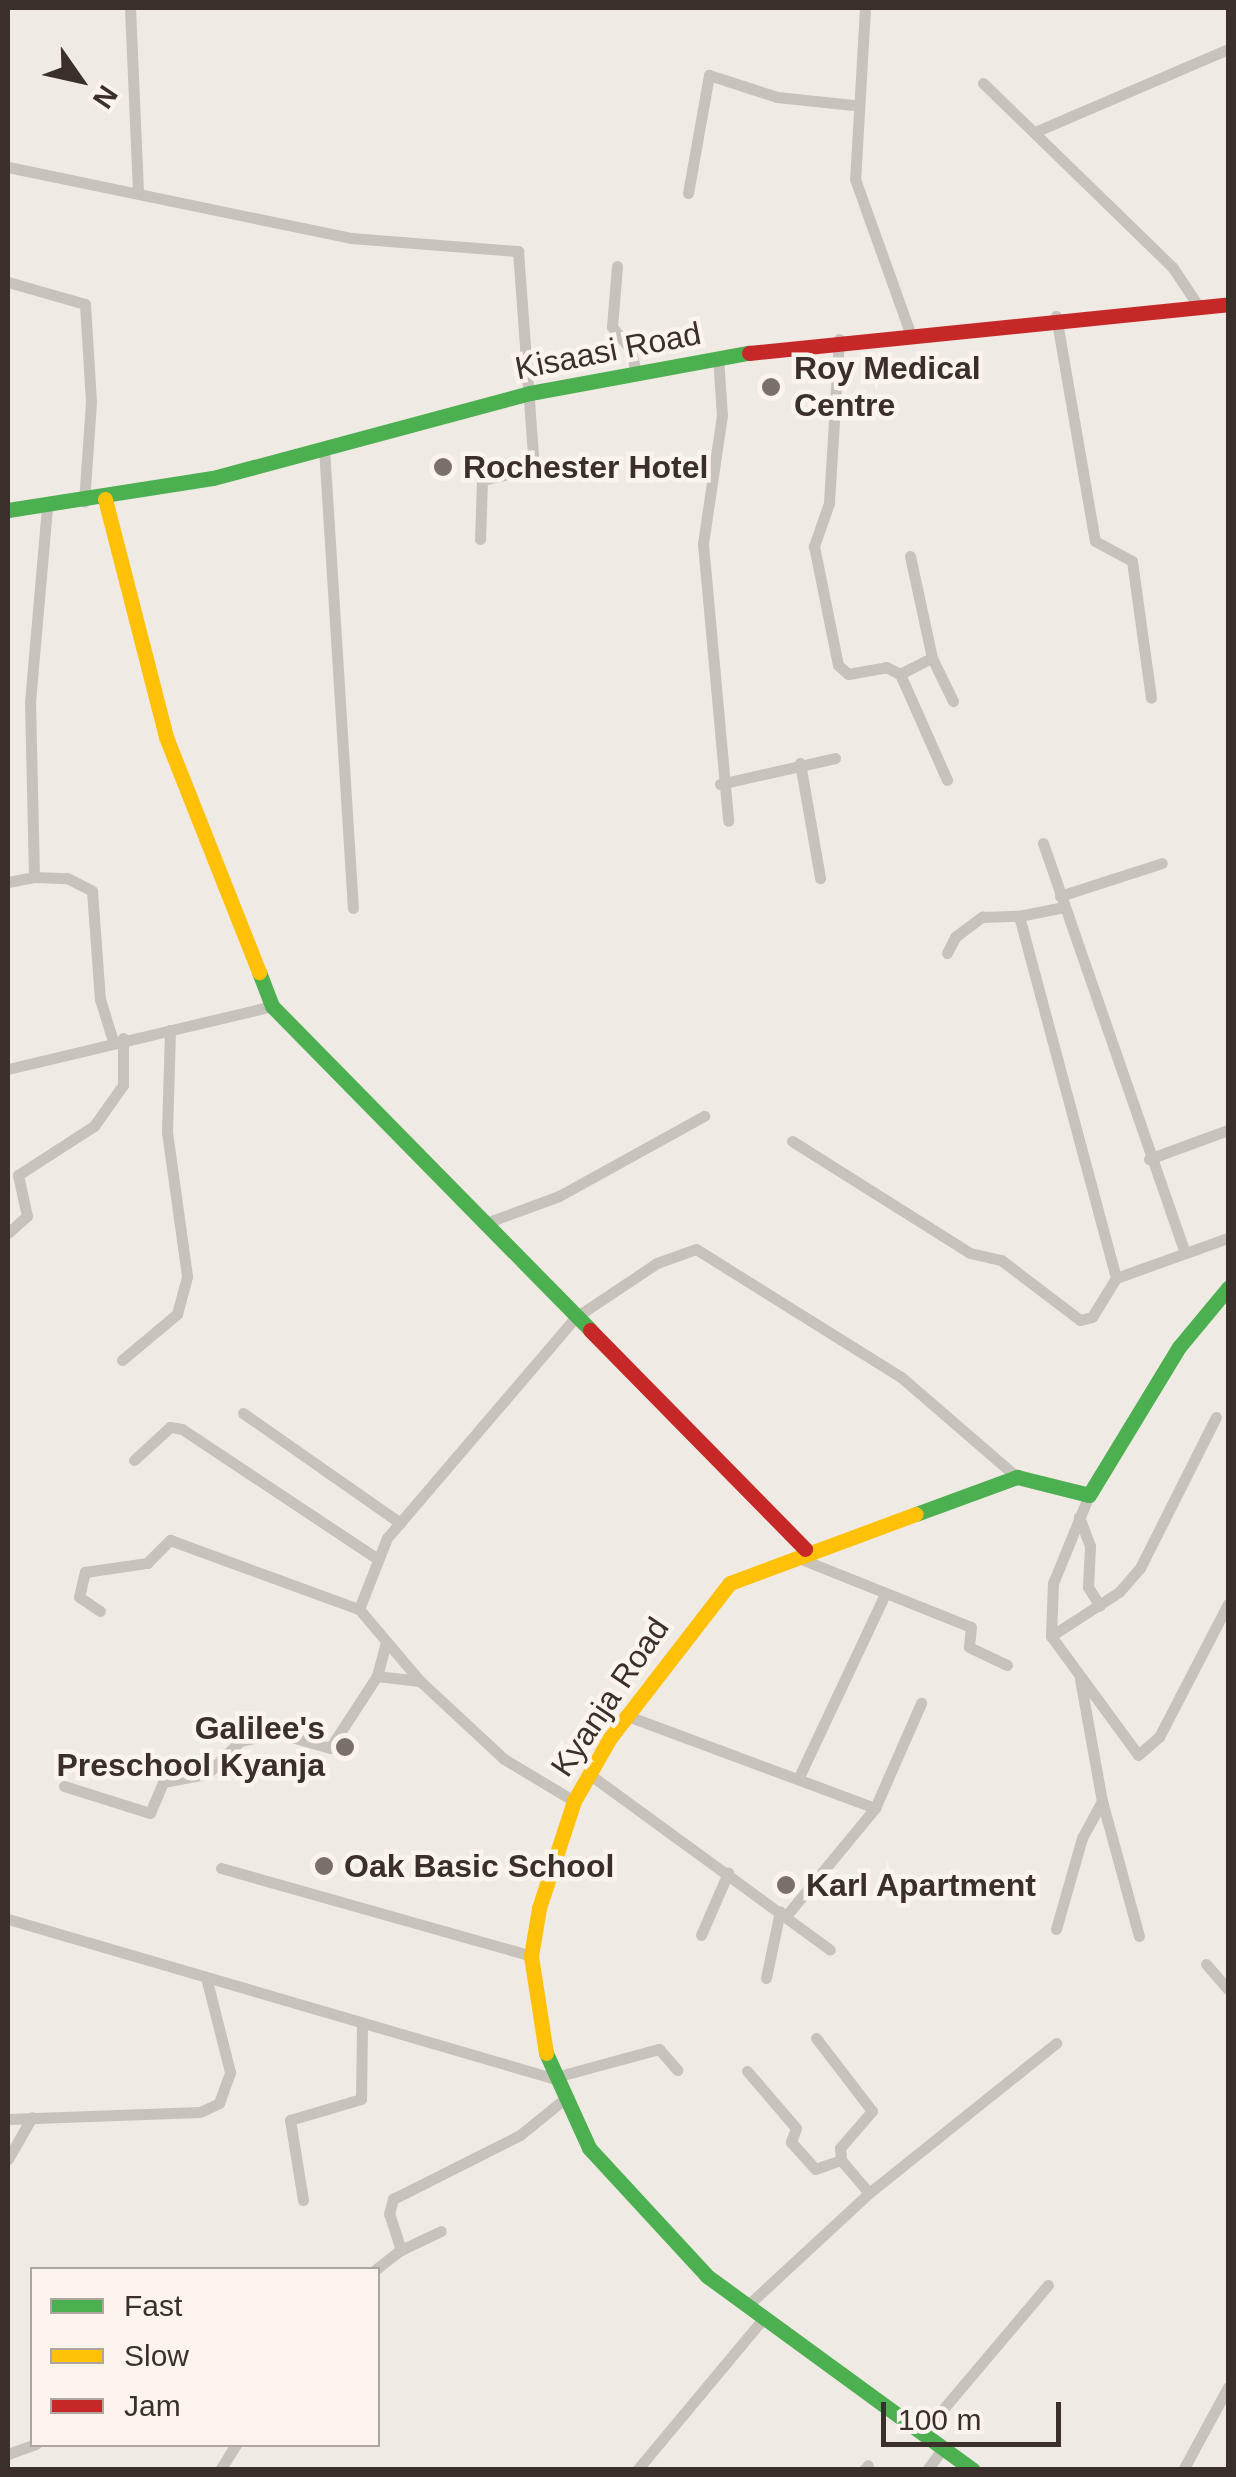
<!DOCTYPE html>
<html>
<head>
<meta charset="utf-8">
<style>
  body { margin:0 }
  #map { position:relative; width:1236px; height:2477px; overflow:hidden; background:#efeae4; font-family:Arial,sans-serif }
  div>[style] { position:absolute }
  .street>* { height:11px; margin:-5.5px; padding:0 5.5px; transform-origin:5.5px; border-radius:5.5px; background:#c8c2bd }
  .fast>* { height:15px; margin:-7.5px; padding:0 7.5px; transform-origin:7.5px; border-radius:7.5px; background:#4caf50 }
  .slow>* { height:15px; margin:-7.5px; padding:0 7.5px; transform-origin:7.5px; border-radius:7.5px; background:#ffc107 }
  .jam>* { height:15px; margin:-7.5px; padding:0 7.5px; transform-origin:7.5px; border-radius:7.5px; background:#c62828 }
  .dots>* { width:28px; height:28px; translate:-50% -50%; box-sizing:border-box; border:5px solid #fbf4ed; border-radius:50% }
  span { translate:-50% -50%; white-space:nowrap; text-align:center; line-height:1.15; -webkit-text-stroke:9px #fbf4ed; paint-order:stroke }
  .street-label { font-size:32px; color:#3a2f2b }
  .poi-label { font-size:32px; color:#3a2f2b; font-weight:700 }
  .left { translate:0 -50%; text-align:left }
  .right { translate:-100% -50%; text-align:right }
  .frame { position:absolute; inset:0; border:10px solid #3a2f2b; pointer-events:none }
  .legend { position:absolute; left:30px; top:2267px; width:350px; height:180px; box-sizing:border-box; background:#fbf4ed; border:2px solid #aea59f; margin:0; padding:12px 18px; list-style:none; font-size:30px; color:#3a2f2b }
  .legend li { display:flex; align-items:center; gap:20px; height:50px }
  .legend b { width:50px; border:2px solid #aea59f }
  .north { position:absolute; left:30px; top:30px; width:100px; height:100px; -webkit-text-stroke:8px #fbf4ed; paint-order:stroke; rotate:124deg; font-size:28px; font-weight:700; line-height:40px; text-align:center; color:#3a2f2b }
  .north::after { content:''; display:block; margin:auto; width:35px; height:45px; background:#3a2f2b; clip-path:polygon(50% 0,100% 100%,50% 72%,0 100%) }
  .scale { position:absolute; left:881px; top:2402px; width:180px; height:45px; box-sizing:border-box; border:5px solid #3a2f2b; border-top:0; padding-left:12px; font-size:30px; line-height:35px; white-space:nowrap; color:#3a2f2b; -webkit-text-stroke:8px #fbf4ed; paint-order:stroke }
</style>
</head>
<body>
<div id="map">
  <div class="street">
    <div style="left:130px;top:8px;width:185px;rotate:87.5deg"></div>
    <div style="left:865px;top:8px;width:171px;rotate:93.3deg"></div>
    <div style="left:855px;top:179px;width:160px;rotate:70.3deg"></div>
    <div style="left:983px;top:83px;width:265px;rotate:44.2deg"></div>
    <div style="left:1173px;top:268px;width:43px;rotate:56.3deg"></div>
    <div style="left:1037px;top:131px;width:208px;rotate:-23.2deg"></div>
    <div style="left:8px;top:167px;width:350px;rotate:11.7deg"></div>
    <div style="left:351px;top:238px;width:168px;rotate:4.5deg"></div>
    <div style="left:518px;top:251px;width:218px;rotate:85.8deg"></div>
    <div style="left:534px;top:468px;width:53px;rotate:167deg"></div>
    <div style="left:482px;top:480px;width:59px;rotate:91.9deg"></div>
    <div style="left:688px;top:193px;width:120px;rotate:-79.9deg"></div>
    <div style="left:709px;top:75px;width:71px;rotate:17.9deg"></div>
    <div style="left:777px;top:97px;width:77px;rotate:5.9deg"></div>
    <div style="left:617px;top:266px;width:61px;rotate:94.7deg"></div>
    <div style="left:612px;top:327px;width:30px;rotate:50deg"></div>
    <div style="left:631px;top:350px;width:25px;rotate:78deg"></div>
    <div style="left:8px;top:282px;width:80px;rotate:15.9deg"></div>
    <div style="left:85px;top:304px;width:98px;rotate:86.5deg"></div>
    <div style="left:91px;top:402px;width:100px;rotate:94deg"></div>
    <div style="left:1056px;top:316px;width:228px;rotate:80.2deg"></div>
    <div style="left:1095px;top:541px;width:42px;rotate:28.4deg"></div>
    <div style="left:1132px;top:561px;width:138px;rotate:82.1deg"></div>
    <div style="left:839px;top:339px;width:164px;rotate:93.5deg"></div>
    <div style="left:829px;top:503px;width:46px;rotate:109.2deg"></div>
    <div style="left:814px;top:546px;width:121px;rotate:78.6deg"></div>
    <div style="left:838px;top:665px;width:13px;rotate:42deg"></div>
    <div style="left:848px;top:674px;width:39px;rotate:-10deg"></div>
    <div style="left:886px;top:667px;width:16px;rotate:27deg"></div>
    <div style="left:900px;top:674px;width:116px;rotate:66.1deg"></div>
    <div style="left:718px;top:357px;width:58px;rotate:86.1deg"></div>
    <div style="left:722px;top:415px;width:130px;rotate:98.4deg"></div>
    <div style="left:703px;top:544px;width:278px;rotate:84.8deg"></div>
    <div style="left:324px;top:448px;width:461px;rotate:86.4deg"></div>
    <div style="left:910px;top:556px;width:104px;rotate:77.8deg"></div>
    <div style="left:932px;top:658px;width:48px;rotate:64deg"></div>
    <div style="left:900px;top:674px;width:36px;rotate:-27deg"></div>
    <div style="left:800px;top:763px;width:117px;rotate:80.1deg"></div>
    <div style="left:720px;top:784px;width:118px;rotate:-12.7deg"></div>
    <div style="left:1043px;top:843px;width:431px;rotate:70.9deg"></div>
    <div style="left:34px;top:877px;width:33px;rotate:2deg"></div>
    <div style="left:67px;top:878px;width:28px;rotate:27deg"></div>
    <div style="left:92px;top:891px;width:108px;rotate:85.8deg"></div>
    <div style="left:100px;top:999px;width:44px;rotate:72.8deg"></div>
    <div style="left:8px;top:882px;width:26px;rotate:-11deg"></div>
    <div style="left:34px;top:877px;width:175px;rotate:-91.3deg"></div>
    <div style="left:30px;top:702px;width:197px;rotate:-85deg"></div>
    <div style="left:1060px;top:896px;width:107px;rotate:-17.9deg"></div>
    <div style="left:1019px;top:916px;width:46px;rotate:-11.3deg"></div>
    <div style="left:947px;top:953px;width:18px;rotate:-63deg"></div>
    <div style="left:955px;top:937px;width:34px;rotate:-37deg"></div>
    <div style="left:982px;top:917px;width:37px;rotate:-2deg"></div>
    <div style="left:1019px;top:916px;width:375px;rotate:75deg"></div>
    <div style="left:8px;top:1069px;width:271px;rotate:-13.4deg"></div>
    <div style="left:792px;top:1141px;width:210px;rotate:32.2deg"></div>
    <div style="left:970px;top:1253px;width:32px;rotate:13deg"></div>
    <div style="left:1001px;top:1260px;width:99px;rotate:37.2deg"></div>
    <div style="left:1080px;top:1320px;width:12px;rotate:-14deg"></div>
    <div style="left:1092px;top:1317px;width:46px;rotate:-58.4deg"></div>
    <div style="left:1116px;top:1278px;width:119px;rotate:-19.7deg"></div>
    <div style="left:1149px;top:1159px;width:84px;rotate:-20.2deg"></div>
    <div style="left:483px;top:1224px;width:81px;rotate:-20.2deg"></div>
    <div style="left:559px;top:1196px;width:166px;rotate:-28.9deg"></div>
    <div style="left:8px;top:1233px;width:25px;rotate:-42deg"></div>
    <div style="left:27px;top:1216px;width:42px;rotate:-102.4deg"></div>
    <div style="left:18px;top:1175px;width:90px;rotate:-32.8deg"></div>
    <div style="left:94px;top:1126px;width:50px;rotate:-54.7deg"></div>
    <div style="left:123px;top:1085px;width:47px;rotate:-90deg"></div>
    <div style="left:122px;top:1360px;width:72px;rotate:-39.9deg"></div>
    <div style="left:177px;top:1314px;width:39px;rotate:-75deg"></div>
    <div style="left:187px;top:1276px;width:145px;rotate:-97.9deg"></div>
    <div style="left:167px;top:1132px;width:102px;rotate:-88.3deg"></div>
    <div style="left:243px;top:1413px;width:192px;rotate:35deg"></div>
    <div style="left:134px;top:1460px;width:49px;rotate:-42.5deg"></div>
    <div style="left:170px;top:1427px;width:12px;rotate:9deg"></div>
    <div style="left:182px;top:1429px;width:233px;rotate:33.6deg"></div>
    <div style="left:1089px;top:1495px;width:95px;rotate:112.2deg"></div>
    <div style="left:1053px;top:1583px;width:53px;rotate:92.2deg"></div>
    <div style="left:1051px;top:1636px;width:147px;rotate:53.8deg"></div>
    <div style="left:1138px;top:1755px;width:28px;rotate:-41deg"></div>
    <div style="left:1159px;top:1737px;width:150px;rotate:-62.6deg"></div>
    <div style="left:1079px;top:1517px;width:31px;rotate:69deg"></div>
    <div style="left:1090px;top:1546px;width:41px;rotate:92.8deg"></div>
    <div style="left:1088px;top:1587px;width:22px;rotate:58deg"></div>
    <div style="left:796px;top:1557px;width:188px;rotate:21.8deg"></div>
    <div style="left:971px;top:1627px;width:20px;rotate:96deg"></div>
    <div style="left:969px;top:1647px;width:42px;rotate:25.3deg"></div>
    <div style="left:100px;top:1611px;width:25px;rotate:-146deg"></div>
    <div style="left:79px;top:1597px;width:26px;rotate:-77deg"></div>
    <div style="left:85px;top:1572px;width:63px;rotate:-8.3deg"></div>
    <div style="left:147px;top:1563px;width:33px;rotate:-45deg"></div>
    <div style="left:170px;top:1540px;width:201px;rotate:20.1deg"></div>
    <div style="left:1051px;top:1636px;width:81px;rotate:-32.9deg"></div>
    <div style="left:1119px;top:1592px;width:32px;rotate:-49deg"></div>
    <div style="left:1140px;top:1568px;width:169px;rotate:-63.3deg"></div>
    <div style="left:377px;top:1676px;width:43px;rotate:6.6deg"></div>
    <div style="left:1080px;top:1679px;width:124px;rotate:79.8deg"></div>
    <div style="left:1102px;top:1801px;width:140px;rotate:74.7deg"></div>
    <div style="left:625px;top:1715px;width:267px;rotate:20.4deg"></div>
    <div style="left:589px;top:1774px;width:298px;rotate:36.1deg"></div>
    <div style="left:798px;top:1779px;width:204px;rotate:-64.8deg"></div>
    <div style="left:64px;top:1786px;width:90px;rotate:17.4deg"></div>
    <div style="left:150px;top:1813px;width:34px;rotate:-67deg"></div>
    <div style="left:163px;top:1782px;width:45px;rotate:-10.3deg"></div>
    <div style="left:207px;top:1774px;width:47px;rotate:-45deg"></div>
    <div style="left:240px;top:1741px;width:38px;rotate:-12deg"></div>
    <div style="left:277px;top:1733px;width:55px;rotate:15.8deg"></div>
    <div style="left:330px;top:1748px;width:86px;rotate:-56.9deg"></div>
    <div style="left:377px;top:1676px;width:35px;rotate:-75deg"></div>
    <div style="left:574px;top:1801px;width:82px;rotate:-149deg"></div>
    <div style="left:504px;top:1759px;width:115px;rotate:-137.1deg"></div>
    <div style="left:420px;top:1681px;width:94px;rotate:-130.3deg"></div>
    <div style="left:359px;top:1609px;width:76px;rotate:-68.5deg"></div>
    <div style="left:387px;top:1538px;width:291px;rotate:-49.5deg"></div>
    <div style="left:576px;top:1317px;width:97px;rotate:-33.7deg"></div>
    <div style="left:657px;top:1263px;width:41px;rotate:-19.7deg"></div>
    <div style="left:696px;top:1249px;width:242px;rotate:32deg"></div>
    <div style="left:901px;top:1377px;width:153px;rotate:40.8deg"></div>
    <div style="left:221px;top:1868px;width:322px;rotate:15.8deg"></div>
    <div style="left:786px;top:1916px;width:140px;rotate:-50.5deg"></div>
    <div style="left:875px;top:1808px;width:115px;rotate:-66.3deg"></div>
    <div style="left:8px;top:1919px;width:567px;rotate:16.29deg"></div>
    <div style="left:552px;top:2078px;width:111px;rotate:-15.2deg"></div>
    <div style="left:659px;top:2049px;width:28px;rotate:49deg"></div>
    <div style="left:1056px;top:1929px;width:95px;rotate:-74.1deg"></div>
    <div style="left:1082px;top:1838px;width:42px;rotate:-61.6deg"></div>
    <div style="left:701px;top:1935px;width:68px;rotate:-66.5deg"></div>
    <div style="left:1206px;top:1964px;width:33px;rotate:49deg"></div>
    <div style="left:766px;top:1978px;width:68px;rotate:-78.2deg"></div>
    <div style="left:816px;top:2038px;width:92px;rotate:52.5deg"></div>
    <div style="left:872px;top:2111px;width:49px;rotate:130.9deg"></div>
    <div style="left:840px;top:2148px;width:12px;rotate:85deg"></div>
    <div style="left:747px;top:2071px;width:75px;rotate:49.3deg"></div>
    <div style="left:796px;top:2128px;width:15px;rotate:110deg"></div>
    <div style="left:791px;top:2142px;width:36px;rotate:48deg"></div>
    <div style="left:815px;top:2169px;width:28px;rotate:-19deg"></div>
    <div style="left:841px;top:2160px;width:43px;rotate:49.7deg"></div>
    <div style="left:8px;top:2119px;width:192px;rotate:-2.1deg"></div>
    <div style="left:200px;top:2112px;width:21px;rotate:-25deg"></div>
    <div style="left:219px;top:2103px;width:33px;rotate:-70deg"></div>
    <div style="left:230px;top:2072px;width:94px;rotate:-104.2deg"></div>
    <div style="left:8px;top:2159px;width:48px;rotate:-60.3deg"></div>
    <div style="left:303px;top:2200px;width:81px;rotate:-99.2deg"></div>
    <div style="left:290px;top:2120px;width:74px;rotate:-16.5deg"></div>
    <div style="left:361px;top:2099px;width:76px;rotate:-89.2deg"></div>
    <div style="left:401px;top:2250px;width:44px;rotate:-25.4deg"></div>
    <div style="left:375px;top:2270px;width:33px;rotate:-38deg"></div>
    <div style="left:401px;top:2250px;width:38px;rotate:-108deg"></div>
    <div style="left:389px;top:2214px;width:16px;rotate:-75deg"></div>
    <div style="left:393px;top:2199px;width:142px;rotate:-26.7deg"></div>
    <div style="left:520px;top:2135px;width:54px;rotate:-39deg"></div>
    <div style="left:747px;top:2306px;width:166px;rotate:-42.8deg"></div>
    <div style="left:869px;top:2193px;width:240px;rotate:-38.7deg"></div>
    <div style="left:922px;top:2434px;width:195px;rotate:-49.8deg"></div>
    <div style="left:8px;top:2454px;width:30px;rotate:-20deg"></div>
    <div style="left:220px;top:2470px;width:31px;rotate:-58deg"></div>
    <div style="left:637px;top:2470px;width:197px;rotate:-50.2deg"></div>
    <div style="left:864px;top:2470px;width:6px;rotate:-51deg"></div>
    <div style="left:927px;top:2470px;width:27px;rotate:-54deg"></div>
    <div style="left:1183px;top:2470px;width:94px;rotate:-61.5deg"></div>
  </div>
  <div class="fast">
    <div style="left:8px;top:510px;width:207px;rotate:-8.9deg"></div>
    <div style="left:213px;top:478px;width:328px;rotate:-15deg"></div>
    <div style="left:530px;top:393px;width:223px;rotate:-10.4deg"></div>
    <div style="left:259px;top:972px;width:36px;rotate:69deg"></div>
    <div style="left:272px;top:1006px;width:454px;rotate:45.5deg"></div>
    <div style="left:916px;top:1514px;width:108px;rotate:-20.1deg"></div>
    <div style="left:1017px;top:1477px;width:74px;rotate:14deg"></div>
    <div style="left:1089px;top:1495px;width:173px;rotate:-58.7deg"></div>
    <div style="left:1179px;top:1347px;width:77px;rotate:-50.3deg"></div>
    <div style="left:546px;top:2053px;width:104px;rotate:65.6deg"></div>
    <div style="left:589px;top:2148px;width:174px;rotate:47.3deg"></div>
    <div style="left:707px;top:2276px;width:329px;rotate:36.1deg"></div>
  </div>
  <div class="slow">
    <div style="left:105px;top:499px;width:246px;rotate:75.6deg"></div>
    <div style="left:166px;top:737px;width:253px;rotate:68.4deg"></div>
    <div style="left:546px;top:2053px;width:98px;rotate:-98.8deg"></div>
    <div style="left:531px;top:1956px;width:49px;rotate:-80.5deg"></div>
    <div style="left:539px;top:1908px;width:113px;rotate:-71.9deg"></div>
    <div style="left:574px;top:1801px;width:73px;rotate:-60.3deg"></div>
    <div style="left:610px;top:1738px;width:196px;rotate:-52.3deg"></div>
    <div style="left:730px;top:1583px;width:198px;rotate:-20.4deg"></div>
  </div>
  <div class="jam">
    <div style="left:749px;top:353px;width:481px;rotate:-5.8deg"></div>
    <div style="left:590px;top:1330px;width:307px;rotate:45.5deg"></div>
  </div>
  <div class="dots">
    <div style="left:771px;top:387px;background:#79706c"></div>
    <div style="left:443px;top:467px;background:#79706c"></div>
    <div style="left:345px;top:1747px;background:#79706c"></div>
    <div style="left:324px;top:1866px;background:#79706c"></div>
    <div style="left:786px;top:1885px;background:#79706c"></div>
  </div>
  <div class="street-label">
    <span style="left:608px;top:351px;rotate:-11deg">Kisaasi Road</span>
    <span style="left:610px;top:1697px;rotate:-56deg">Kyanja Road</span>
  </div>
  <div class="poi-label">
    <span class="left" style="left:794px;top:387px">Roy Medical<br>Centre</span>
    <span class="left" style="left:463px;top:467px">Rochester Hotel</span>
    <span class="right" style="left:325px;top:1747px">Galilee's<br>Preschool Kyanja</span>
    <span class="left" style="left:344px;top:1866px">Oak Basic School</span>
    <span class="left" style="left:806px;top:1885px">Karl Apartment</span>
  </div>
  <div class="frame"></div>
  <ul class="legend">
  <li><b style="height:12px;background:#4caf50"></b>Fast</li>
  <li><b style="height:12px;background:#ffc107"></b>Slow</li>
  <li><b style="height:12px;background:#c62828"></b>Jam</li>
  </ul>
  <div class="north">N</div>
  <div class="scale">100 m</div>
</div>
</body>
</html>
